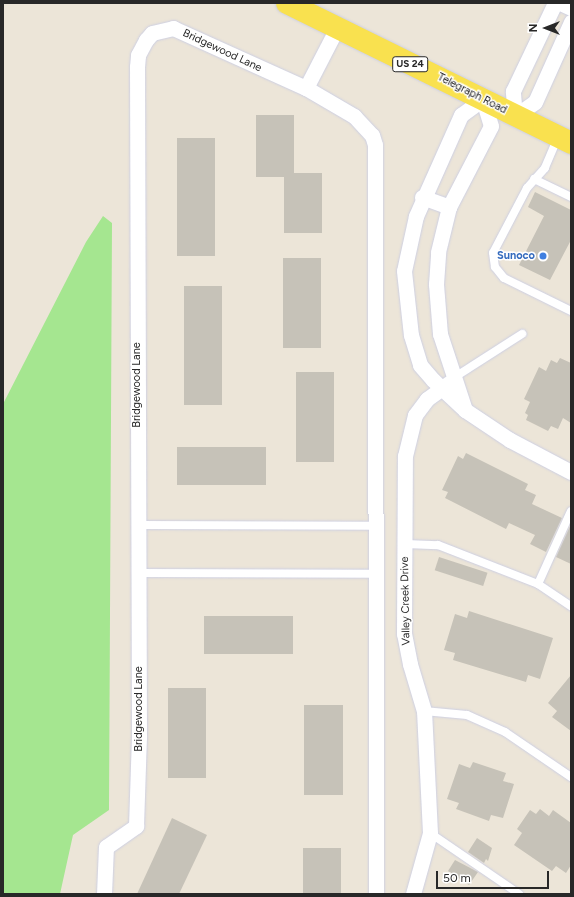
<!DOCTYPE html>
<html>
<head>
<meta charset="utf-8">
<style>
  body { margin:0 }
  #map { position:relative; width:574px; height:897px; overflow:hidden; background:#ece5d8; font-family:Figtree,sans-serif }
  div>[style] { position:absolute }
  .green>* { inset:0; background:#a5e690 }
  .building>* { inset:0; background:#c6c2b8; transform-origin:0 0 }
  .roads { filter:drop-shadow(0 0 1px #cdcfe2) drop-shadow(0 0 1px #cdcfe2) }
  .lane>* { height:8px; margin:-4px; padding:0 4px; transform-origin:4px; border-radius:4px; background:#fff }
  .street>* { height:15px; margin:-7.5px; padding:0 7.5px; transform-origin:7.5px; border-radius:7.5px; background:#fff }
  .primary>* { height:22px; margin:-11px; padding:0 11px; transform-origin:11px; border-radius:11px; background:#f9e14f }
  .dots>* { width:11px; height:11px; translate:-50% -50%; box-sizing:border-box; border:2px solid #fff; border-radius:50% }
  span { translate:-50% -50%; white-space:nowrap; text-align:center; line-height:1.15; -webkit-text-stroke:3px #fff; paint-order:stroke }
  .shield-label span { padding:1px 3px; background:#fff; border:1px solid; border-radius:3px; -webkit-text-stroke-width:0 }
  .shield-label { font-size:10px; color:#282828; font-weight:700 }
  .street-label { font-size:11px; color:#282828 }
  .shop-label { font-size:11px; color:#366cbe; font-weight:700 }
  .right { translate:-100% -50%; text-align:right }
  .frame { position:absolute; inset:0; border:4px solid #282828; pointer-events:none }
  .north { position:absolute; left:526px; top:8px; width:40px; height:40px; -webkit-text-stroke:3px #fff; paint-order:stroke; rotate:270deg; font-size:11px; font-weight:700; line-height:16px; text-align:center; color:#282828 }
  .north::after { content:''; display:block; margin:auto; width:14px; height:18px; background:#282828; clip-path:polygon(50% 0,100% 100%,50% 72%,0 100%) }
  .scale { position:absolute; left:436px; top:871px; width:113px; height:18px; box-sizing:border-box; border:2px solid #282828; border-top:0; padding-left:5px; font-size:12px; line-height:14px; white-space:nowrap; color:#282828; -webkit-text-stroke:3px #fff; paint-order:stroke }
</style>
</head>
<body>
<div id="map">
  <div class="green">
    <div style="clip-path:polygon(103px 216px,112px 223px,109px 810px,73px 835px,60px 894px,3px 894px,3px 404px,86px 242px)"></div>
  </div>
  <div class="building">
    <div style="clip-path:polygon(256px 115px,294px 115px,294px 173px,322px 173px,322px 233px,284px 233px,284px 177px,256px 177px)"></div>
    <div style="left:177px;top:138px;width:38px;height:118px"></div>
    <div style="clip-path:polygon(535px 192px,571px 210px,571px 240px,550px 280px,519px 265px,544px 216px,528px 207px)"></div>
    <div style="left:283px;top:258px;width:38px;height:90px"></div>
    <div style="left:184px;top:286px;width:38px;height:119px"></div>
    <div style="clip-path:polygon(560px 358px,571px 363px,571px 423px,563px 418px,558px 429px,551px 426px,548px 431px,526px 420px,528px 415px,525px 413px,530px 402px,524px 399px,539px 367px,546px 371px,551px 360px,557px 363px)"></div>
    <div style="left:296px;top:372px;width:38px;height:90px"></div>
    <div style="left:177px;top:447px;width:89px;height:38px"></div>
    <div style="clip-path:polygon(466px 453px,528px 484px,525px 490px,536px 495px,532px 504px,562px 518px,546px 552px,530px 544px,535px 535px,509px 523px,506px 529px,445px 498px,448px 492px,442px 490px,458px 456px,463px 459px)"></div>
    <div style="clip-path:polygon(571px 524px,571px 564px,556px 557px)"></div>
    <div style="left:439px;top:557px;width:51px;height:14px;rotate:18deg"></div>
    <div style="clip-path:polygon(469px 611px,553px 638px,540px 679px,528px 675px,526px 682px,453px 660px,455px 653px,444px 650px,455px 614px,467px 618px)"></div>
    <div style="left:204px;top:616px;width:89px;height:38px"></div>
    <div style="clip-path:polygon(571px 675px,571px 731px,552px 717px,557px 711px,548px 703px)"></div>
    <div style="left:168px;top:688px;width:38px;height:90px"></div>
    <div style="left:304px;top:705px;width:39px;height:90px"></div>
    <div style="clip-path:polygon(473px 762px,506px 773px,503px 781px,514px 784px,503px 818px,491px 815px,489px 821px,456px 809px,459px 803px,447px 799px,459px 764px,470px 768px)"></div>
    <div style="clip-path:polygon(540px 809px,549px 816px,553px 810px,571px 823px,571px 865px,566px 873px,556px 866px,552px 871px,514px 845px,522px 833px,517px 829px,530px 810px,536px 814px)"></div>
    <div style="clip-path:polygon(172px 818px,207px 835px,179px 894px,137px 894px)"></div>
    <div style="clip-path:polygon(477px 838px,492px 848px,488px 861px,486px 859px,484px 863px,468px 852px)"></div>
    <div style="left:303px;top:848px;width:38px;height:46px"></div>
    <div style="clip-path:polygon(455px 860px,478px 872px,469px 885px,448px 871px)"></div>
  </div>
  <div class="roads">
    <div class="lane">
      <div style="left:558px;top:137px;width:34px;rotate:113deg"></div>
      <div style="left:545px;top:168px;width:27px;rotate:132deg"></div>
      <div style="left:527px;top:188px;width:73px;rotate:117.6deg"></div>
      <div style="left:493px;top:253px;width:14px;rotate:82deg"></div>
      <div style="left:495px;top:267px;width:14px;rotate:51deg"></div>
      <div style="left:504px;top:278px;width:75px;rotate:26.2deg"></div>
      <div style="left:534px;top:179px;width:41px;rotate:25.9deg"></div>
      <div style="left:455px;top:377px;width:80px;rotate:-32.7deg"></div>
      <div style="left:138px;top:525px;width:236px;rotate:0.2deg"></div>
      <div style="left:405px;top:544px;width:33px;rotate:2deg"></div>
      <div style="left:438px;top:545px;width:107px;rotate:21.3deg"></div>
      <div style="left:538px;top:584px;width:40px;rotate:34deg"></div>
      <div style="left:138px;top:573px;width:237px;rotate:0.2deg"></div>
      <div style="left:538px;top:584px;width:80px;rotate:-65.7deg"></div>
      <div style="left:424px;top:711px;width:43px;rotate:5.3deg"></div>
      <div style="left:467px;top:715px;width:42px;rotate:24.1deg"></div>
      <div style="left:505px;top:732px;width:80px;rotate:34.3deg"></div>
      <div style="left:430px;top:833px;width:108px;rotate:34.4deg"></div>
    </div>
    <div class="street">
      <div style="left:560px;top:3px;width:12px;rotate:24deg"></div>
      <div style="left:306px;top:88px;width:68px;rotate:-62.7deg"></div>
      <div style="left:515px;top:116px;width:25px;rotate:-95deg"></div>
      <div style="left:513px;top:91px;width:98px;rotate:-64.5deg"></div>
      <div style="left:515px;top:116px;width:24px;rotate:-35deg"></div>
      <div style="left:535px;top:102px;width:88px;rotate:-65.8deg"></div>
      <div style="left:422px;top:197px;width:29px;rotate:20deg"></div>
      <div style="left:465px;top:410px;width:80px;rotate:-108.2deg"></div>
      <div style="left:440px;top:334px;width:50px;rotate:-94.6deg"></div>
      <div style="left:436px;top:284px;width:32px;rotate:-86deg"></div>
      <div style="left:438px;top:252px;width:46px;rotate:-76.3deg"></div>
      <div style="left:449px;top:207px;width:91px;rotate:-62.6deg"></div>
      <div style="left:491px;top:126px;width:28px;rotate:-107deg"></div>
      <div style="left:483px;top:99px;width:27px;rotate:144deg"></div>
      <div style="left:461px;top:115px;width:111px;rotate:114deg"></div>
      <div style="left:416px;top:216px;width:56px;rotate:102.3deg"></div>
      <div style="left:404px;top:271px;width:64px;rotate:83.8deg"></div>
      <div style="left:411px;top:335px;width:31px;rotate:73deg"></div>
      <div style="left:420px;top:365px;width:20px;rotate:49deg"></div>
      <div style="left:433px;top:380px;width:44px;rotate:43.2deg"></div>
      <div style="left:465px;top:410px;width:54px;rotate:33.7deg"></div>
      <div style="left:510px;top:440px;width:69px;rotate:27.7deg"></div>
      <div style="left:104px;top:894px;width:47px;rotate:-87.6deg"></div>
      <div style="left:106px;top:847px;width:37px;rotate:-35deg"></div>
      <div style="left:136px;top:826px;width:89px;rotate:-88.1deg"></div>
      <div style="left:139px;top:737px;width:670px;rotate:-90.17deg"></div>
      <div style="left:137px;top:67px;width:12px;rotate:-85deg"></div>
      <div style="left:138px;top:55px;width:17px;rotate:-62deg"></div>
      <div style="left:146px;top:40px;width:9px;rotate:-49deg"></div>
      <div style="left:152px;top:33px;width:22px;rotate:-13deg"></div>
      <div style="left:173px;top:28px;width:146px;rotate:24.3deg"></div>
      <div style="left:306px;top:88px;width:56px;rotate:30.3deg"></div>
      <div style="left:354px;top:116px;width:26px;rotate:47deg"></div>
      <div style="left:372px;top:135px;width:10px;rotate:73deg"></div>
      <div style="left:375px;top:145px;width:749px;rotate:89.92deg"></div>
      <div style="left:413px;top:894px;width:63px;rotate:-74.4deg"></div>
      <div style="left:430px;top:833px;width:122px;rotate:-92.8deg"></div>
      <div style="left:424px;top:711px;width:49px;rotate:-106.6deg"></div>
      <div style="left:410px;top:664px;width:31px;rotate:-101deg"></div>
      <div style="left:404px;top:634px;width:178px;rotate:-89.7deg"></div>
      <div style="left:405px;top:456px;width:42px;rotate:-76.3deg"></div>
      <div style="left:415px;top:415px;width:20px;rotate:-53deg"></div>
      <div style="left:427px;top:399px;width:27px;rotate:-36deg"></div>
    </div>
    <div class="primary">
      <div style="left:287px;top:3px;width:317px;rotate:26.2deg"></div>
    </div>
  </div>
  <div class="dots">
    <div style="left:543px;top:256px;background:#3f7fe0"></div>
  </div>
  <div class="shield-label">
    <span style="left:410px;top:64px">US 24</span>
  </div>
  <div class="street-label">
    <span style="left:222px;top:51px;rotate:25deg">Bridgewood Lane</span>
    <span style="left:472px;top:94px;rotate:27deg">Telegraph Road</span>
    <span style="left:137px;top:385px;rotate:-90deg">Bridgewood Lane</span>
    <span style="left:406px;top:601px;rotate:-91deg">Valley Creek Drive</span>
    <span style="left:139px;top:709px;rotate:-90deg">Bridgewood Lane</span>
  </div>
  <div class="shop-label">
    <span class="right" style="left:535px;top:256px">Sunoco</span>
  </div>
  <div class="frame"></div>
  <div class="north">N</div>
  <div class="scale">50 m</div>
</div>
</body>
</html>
